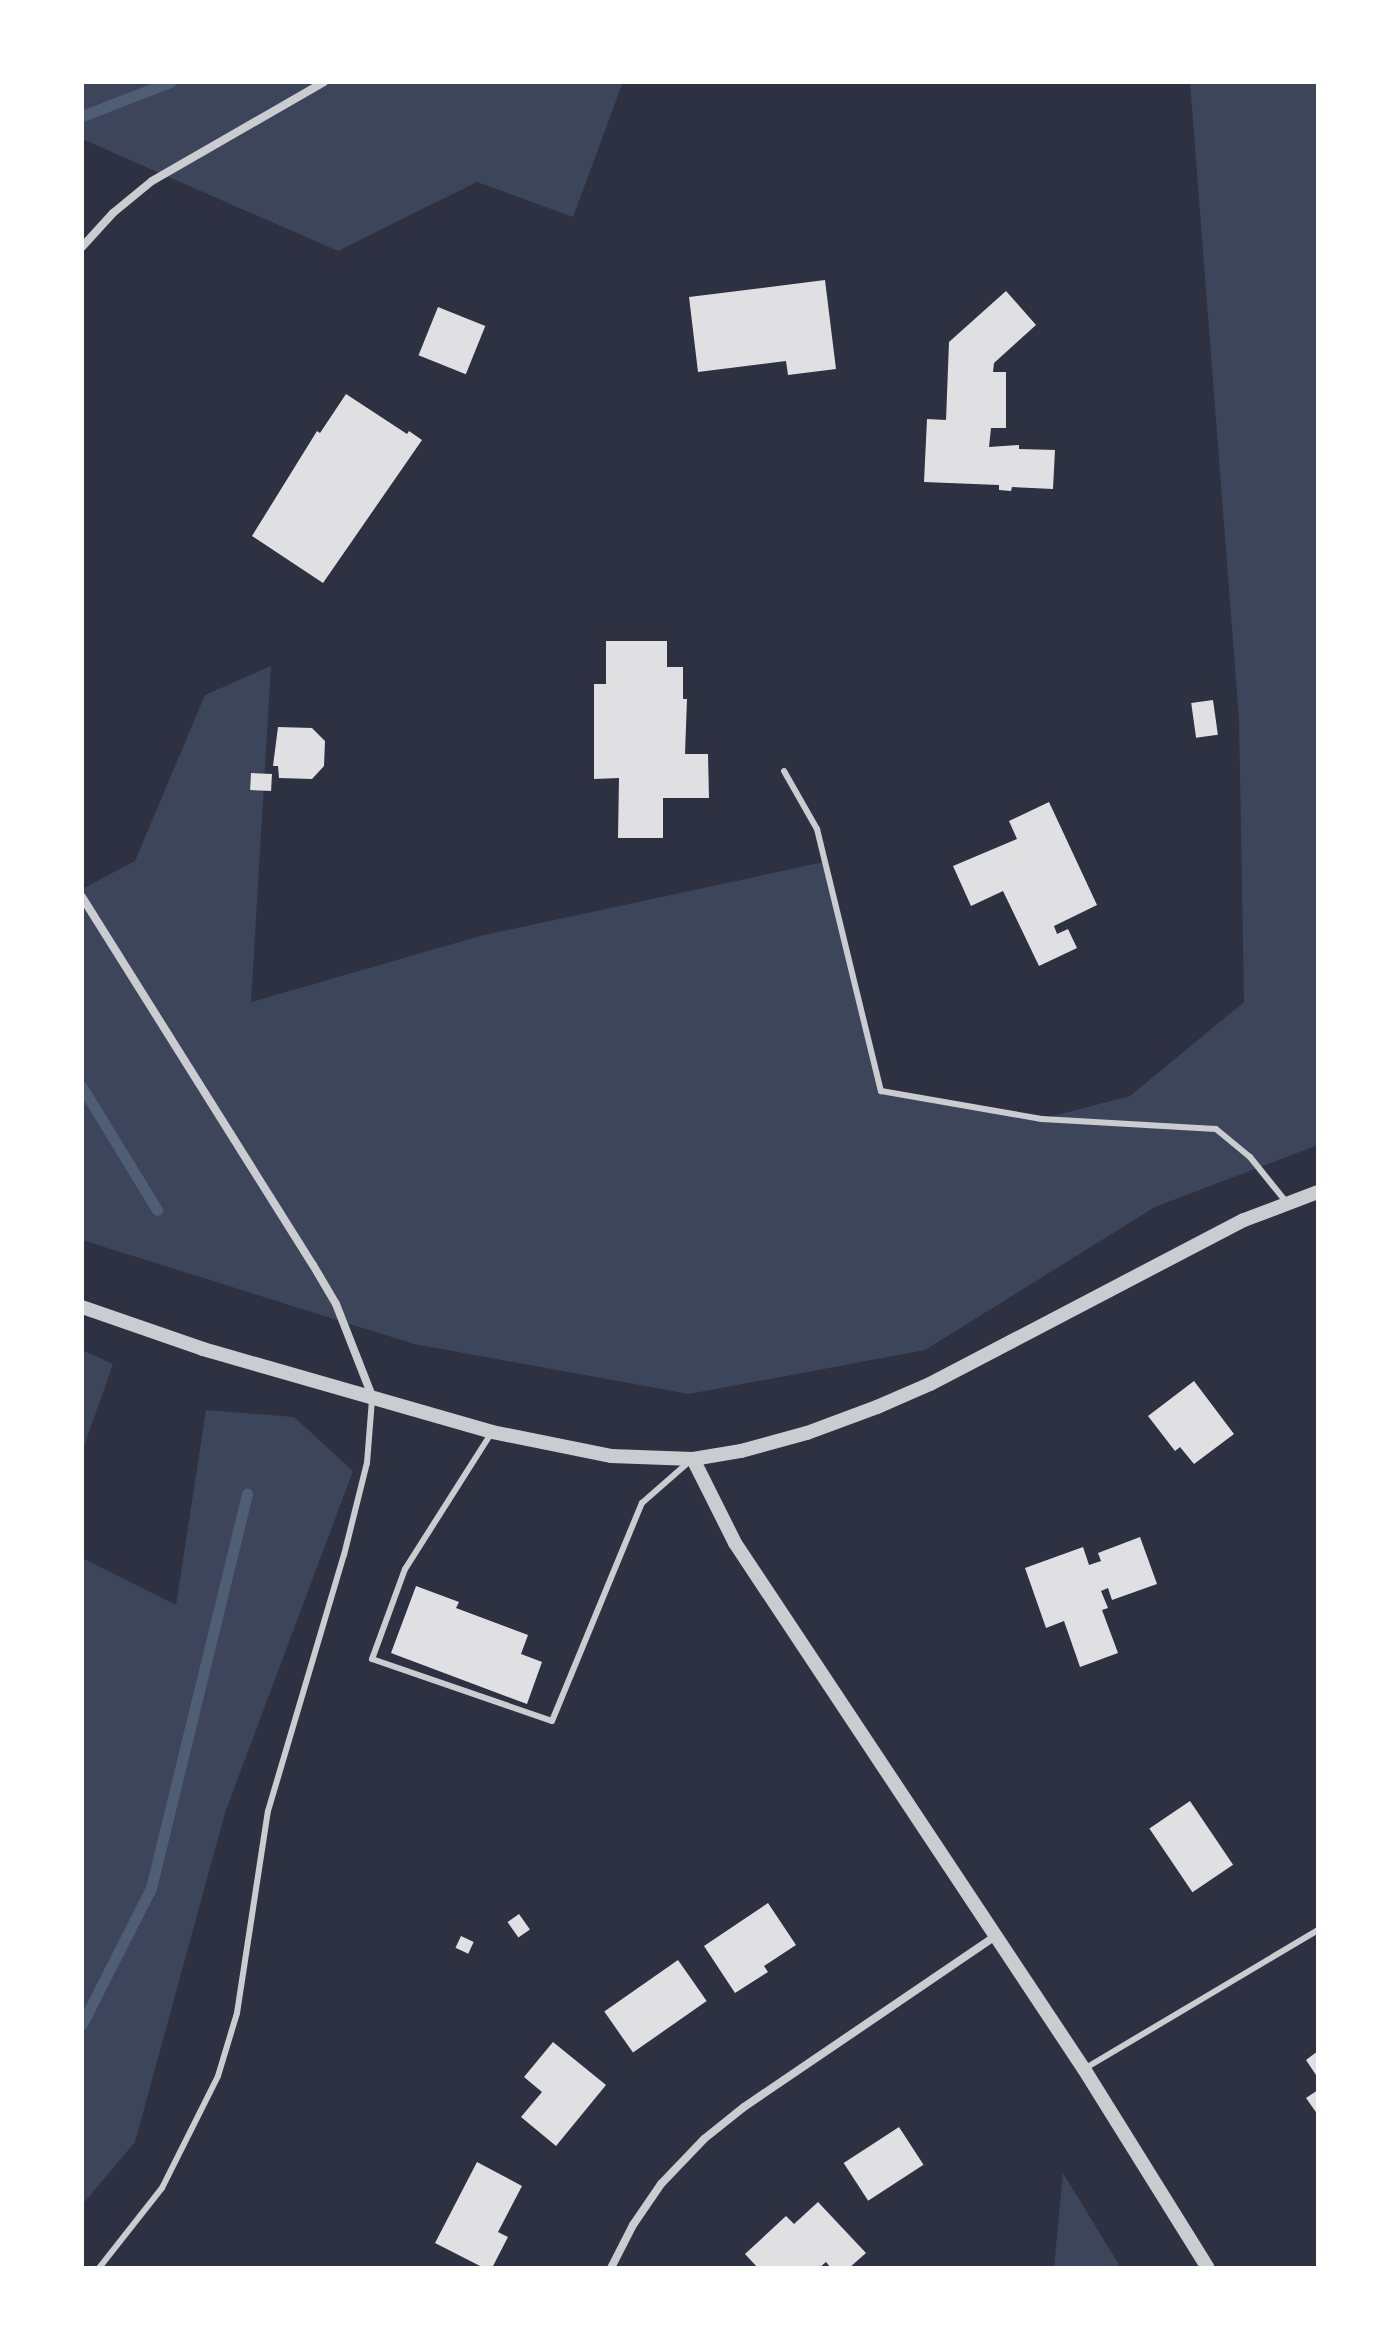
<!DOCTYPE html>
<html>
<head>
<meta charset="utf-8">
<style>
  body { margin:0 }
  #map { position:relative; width:1400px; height:2350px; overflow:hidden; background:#2d3142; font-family:"Source Serif 4",serif }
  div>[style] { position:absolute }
  .green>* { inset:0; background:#3c4559 }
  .stream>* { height:11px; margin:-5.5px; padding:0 5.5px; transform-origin:5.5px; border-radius:5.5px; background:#4f5d75 }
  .building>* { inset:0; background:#e0e0e3; transform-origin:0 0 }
  .service>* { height:6px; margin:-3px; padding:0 3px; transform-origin:3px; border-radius:3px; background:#caccd0 }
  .minor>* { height:8px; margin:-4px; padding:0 4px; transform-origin:4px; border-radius:4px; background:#caccd0 }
  .tertiary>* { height:14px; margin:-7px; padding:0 7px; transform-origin:7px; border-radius:7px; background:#caccd0 }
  span { translate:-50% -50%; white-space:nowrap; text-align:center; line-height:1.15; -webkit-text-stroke:6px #fff; paint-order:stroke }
  .frame { position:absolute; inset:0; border:84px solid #fff; pointer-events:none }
</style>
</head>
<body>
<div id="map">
  <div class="green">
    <div style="clip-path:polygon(82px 82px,623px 82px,573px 217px,477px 182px,338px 251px,82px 139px)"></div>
    <div style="clip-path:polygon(1190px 82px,1318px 82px,1318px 1145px,1155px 1207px,925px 1350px,689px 1394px,414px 1344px,82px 1240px,82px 889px,135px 861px,205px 695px,271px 666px,251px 1002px,480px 936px,824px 862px,882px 1091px,1042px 1119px,1130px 1096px,1244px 1002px,1239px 719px)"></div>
    <div style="clip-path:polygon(82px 1350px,113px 1364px,82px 1452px)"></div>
    <div style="clip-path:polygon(206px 1410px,294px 1417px,353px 1471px,225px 1813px,135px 2142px,82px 2205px,82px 1558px,176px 1605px)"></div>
    <div style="clip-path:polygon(1063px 2173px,1121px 2268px,1054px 2268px)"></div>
  </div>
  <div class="stream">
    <div style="left:82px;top:116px;width:94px;rotate:-21.1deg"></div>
    <div style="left:82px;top:1087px;width:144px;rotate:58.6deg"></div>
    <div style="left:82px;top:2024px;width:153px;rotate:-63.1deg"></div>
    <div style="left:151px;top:1888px;width:406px;rotate:-76.3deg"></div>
  </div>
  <div class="building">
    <div style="clip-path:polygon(825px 280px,836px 369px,788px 375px,786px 361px,698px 372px,689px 297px)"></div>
    <div style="clip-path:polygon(1006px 291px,1036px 325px,994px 363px,993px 372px,1006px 372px,1006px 428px,991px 428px,989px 447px,1019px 445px,1019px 449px,1055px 450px,1053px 489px,1012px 487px,1011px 491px,999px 490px,999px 485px,924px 482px,927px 419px,946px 420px,949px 342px)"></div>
    <div style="left:438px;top:307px;width:51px;height:52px;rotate:22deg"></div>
    <div style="clip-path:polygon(346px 394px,407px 434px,409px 431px,422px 440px,323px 583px,252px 536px,317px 431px,320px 433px)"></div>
    <div style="clip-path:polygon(606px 641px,667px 641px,667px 667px,683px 667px,683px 699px,687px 699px,685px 754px,708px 754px,709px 798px,663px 798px,663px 838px,618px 838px,619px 778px,594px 779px,594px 684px,606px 684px)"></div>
    <div style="left:1213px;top:700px;width:35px;height:22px;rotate:82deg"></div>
    <div style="clip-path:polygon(278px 727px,312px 728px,325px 741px,324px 766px,312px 779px,279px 778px,278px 766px,273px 766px)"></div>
    <div style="left:251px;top:773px;width:21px;height:17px;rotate:3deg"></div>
    <div style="clip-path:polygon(1049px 802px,1097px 905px,1054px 926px,1057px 934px,1068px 929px,1077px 948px,1039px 966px,1003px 891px,971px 906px,953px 866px,1017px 839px,1009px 821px)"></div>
    <div style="clip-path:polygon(1194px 1381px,1234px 1434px,1194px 1464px,1180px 1447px,1175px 1451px,1148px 1416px)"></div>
    <div style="clip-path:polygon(1140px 1537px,1157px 1584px,1112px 1600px,1108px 1588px,1101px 1591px,1108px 1608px,1102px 1610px,1118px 1653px,1080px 1667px,1064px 1621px,1046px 1628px,1025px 1568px,1083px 1547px,1089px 1565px,1101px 1561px,1098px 1553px)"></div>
    <div style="clip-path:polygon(416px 1586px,459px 1602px,456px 1608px,528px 1635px,521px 1654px,542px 1662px,527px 1704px,391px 1653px)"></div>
    <div style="left:1190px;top:1801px;width:77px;height:49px;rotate:56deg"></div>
    <div style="clip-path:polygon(768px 1903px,796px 1945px,764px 1966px,768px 1972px,735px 1993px,704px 1946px)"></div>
    <div style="left:519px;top:1914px;width:19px;height:14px;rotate:55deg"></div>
    <div style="left:461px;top:1936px;width:14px;height:13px;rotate:25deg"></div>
    <div style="left:678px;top:1960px;width:50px;height:90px;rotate:55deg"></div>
    <div style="clip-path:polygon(553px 2042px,606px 2085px,556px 2146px,521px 2117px,542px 2092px,524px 2077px)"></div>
    <div style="clip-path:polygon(1318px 2051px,1318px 2078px,1306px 2060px)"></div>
    <div style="clip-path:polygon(1318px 2090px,1318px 2115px,1306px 2098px)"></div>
    <div style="left:899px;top:2127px;width:45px;height:66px;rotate:57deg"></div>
    <div style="clip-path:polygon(477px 2162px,522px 2186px,498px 2232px,508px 2237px,492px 2268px,484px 2268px,435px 2243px)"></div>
    <div style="clip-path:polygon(818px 2202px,866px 2253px,849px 2268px,831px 2268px,826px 2262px,819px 2268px,758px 2268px,745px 2254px,786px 2216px,794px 2224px)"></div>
  </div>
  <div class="service">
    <div style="left:784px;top:771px;width:67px;rotate:60.4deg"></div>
    <div style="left:817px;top:829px;width:270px;rotate:76.3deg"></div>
    <div style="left:881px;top:1091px;width:163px;rotate:9.9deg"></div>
    <div style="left:1042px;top:1119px;width:174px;rotate:3.3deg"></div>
    <div style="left:1216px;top:1129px;width:44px;rotate:39.5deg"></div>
    <div style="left:1250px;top:1157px;width:59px;rotate:51.2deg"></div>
    <div style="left:492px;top:1432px;width:162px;rotate:122.4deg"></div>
    <div style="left:405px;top:1569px;width:96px;rotate:110.1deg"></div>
    <div style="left:372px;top:1659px;width:190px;rotate:19deg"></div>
    <div style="left:552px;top:1721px;width:236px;rotate:-67.6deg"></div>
    <div style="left:642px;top:1503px;width:64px;rotate:-41.2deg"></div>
    <div style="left:1084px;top:2069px;width:272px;rotate:-30.7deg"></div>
    <div style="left:99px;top:2268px;width:102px;rotate:-51.8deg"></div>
    <div style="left:162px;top:2188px;width:125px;rotate:-63.4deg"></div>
    <div style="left:218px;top:2076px;width:66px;rotate:-73.2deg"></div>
    <div style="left:237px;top:2013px;width:204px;rotate:-81.3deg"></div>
    <div style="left:268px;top:1811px;width:267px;rotate:-73.5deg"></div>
    <div style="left:344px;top:1555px;width:95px;rotate:-76deg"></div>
    <div style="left:367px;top:1463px;width:63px;rotate:-85.5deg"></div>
  </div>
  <div class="minor">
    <div style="left:82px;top:247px;width:46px;rotate:-47.6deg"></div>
    <div style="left:113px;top:213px;width:50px;rotate:-39.4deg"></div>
    <div style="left:152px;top:181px;width:198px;rotate:-29.9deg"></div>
    <div style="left:82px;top:897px;width:434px;rotate:57.9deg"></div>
    <div style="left:313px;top:1265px;width:45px;rotate:59.5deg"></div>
    <div style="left:336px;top:1304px;width:99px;rotate:68.6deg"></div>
    <div style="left:611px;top:2268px;width:48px;rotate:-62.9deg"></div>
    <div style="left:633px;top:2225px;width:50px;rotate:-55.7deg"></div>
    <div style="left:661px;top:2184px;width:62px;rotate:-46.3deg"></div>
    <div style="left:704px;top:2139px;width:51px;rotate:-38.7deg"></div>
    <div style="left:744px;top:2107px;width:305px;rotate:-34.2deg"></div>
  </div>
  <div class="tertiary">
    <div style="left:82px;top:1307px;width:128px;rotate:19.1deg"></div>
    <div style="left:203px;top:1349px;width:301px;rotate:16deg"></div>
    <div style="left:492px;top:1432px;width:121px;rotate:11.4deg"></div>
    <div style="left:611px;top:1456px;width:82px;rotate:2.1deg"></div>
    <div style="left:693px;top:1459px;width:49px;rotate:-9.5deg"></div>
    <div style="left:741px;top:1451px;width:68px;rotate:-15.3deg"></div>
    <div style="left:807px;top:1433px;width:75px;rotate:-20.4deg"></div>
    <div style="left:877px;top:1407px;width:58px;rotate:-23.5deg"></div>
    <div style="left:930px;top:1384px;width:354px;rotate:-27.6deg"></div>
    <div style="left:1244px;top:1220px;width:79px;rotate:-20.7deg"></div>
    <div style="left:693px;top:1459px;width:94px;rotate:63.4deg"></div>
    <div style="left:735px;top:1543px;width:631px;rotate:56.44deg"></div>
    <div style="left:1084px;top:2069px;width:234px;rotate:58.1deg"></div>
  </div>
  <div class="frame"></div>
</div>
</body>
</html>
